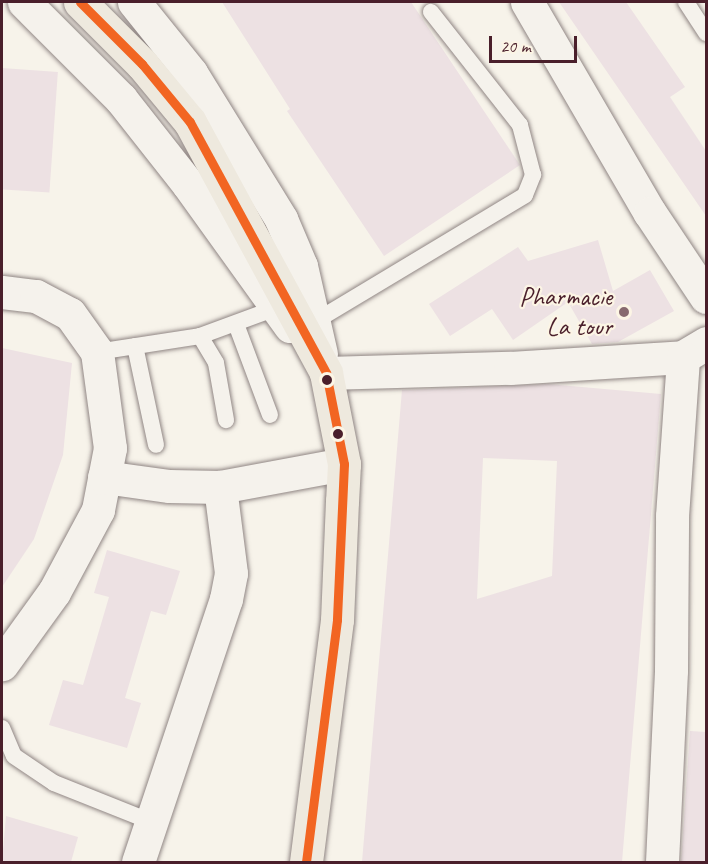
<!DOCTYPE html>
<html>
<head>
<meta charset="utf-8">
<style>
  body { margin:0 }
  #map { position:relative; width:708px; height:864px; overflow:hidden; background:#f7f3ea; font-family:Caveat,sans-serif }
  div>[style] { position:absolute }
  .building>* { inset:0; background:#ede1e3; transform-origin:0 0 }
  .roads { filter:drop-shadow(0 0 2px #908684) drop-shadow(0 0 2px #908684) }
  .service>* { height:16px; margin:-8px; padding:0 8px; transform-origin:8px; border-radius:8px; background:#f5f2ec }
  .minor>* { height:33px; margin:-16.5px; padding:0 16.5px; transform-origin:16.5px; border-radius:16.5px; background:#f5f2ec }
  .secondary>* { height:33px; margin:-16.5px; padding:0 16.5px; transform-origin:16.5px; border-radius:16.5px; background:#f5f2ec }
  .primary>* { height:33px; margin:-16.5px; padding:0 16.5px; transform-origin:16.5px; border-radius:16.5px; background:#eee9de }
  .bus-1>* { height:9px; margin:-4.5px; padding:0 4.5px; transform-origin:4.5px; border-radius:4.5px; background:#f26522 }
  .dots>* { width:16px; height:16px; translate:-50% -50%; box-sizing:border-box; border:3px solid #fcf5e5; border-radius:50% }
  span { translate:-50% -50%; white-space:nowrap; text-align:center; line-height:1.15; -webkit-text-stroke:4.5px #fcf5e5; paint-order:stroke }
  .poi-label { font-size:26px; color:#4a1f2b }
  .right { translate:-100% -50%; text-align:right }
  .frame { position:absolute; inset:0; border:3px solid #4a1f2b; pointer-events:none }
  .scale { position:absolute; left:489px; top:36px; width:88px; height:27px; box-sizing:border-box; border:3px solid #4a1f2b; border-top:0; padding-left:8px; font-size:18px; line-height:21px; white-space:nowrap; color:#4a1f2b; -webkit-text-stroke:4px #fcf5e5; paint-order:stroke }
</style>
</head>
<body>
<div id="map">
  <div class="building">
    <div style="clip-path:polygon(222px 2px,411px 2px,520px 165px,384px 256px,287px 111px,290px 109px)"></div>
    <div style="clip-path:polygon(559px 2px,626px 2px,685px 87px,670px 97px,706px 151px,706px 216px)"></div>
    <div style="left:2px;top:68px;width:56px;height:121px;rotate:4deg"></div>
    <div style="clip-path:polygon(598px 240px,613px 291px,650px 270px,674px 311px,618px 342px,592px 344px,568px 302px,513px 340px,492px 309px,450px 336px,429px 304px,518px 247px,528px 261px)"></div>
    <div style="clip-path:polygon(2px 348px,72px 363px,63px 455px,34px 539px,2px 587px)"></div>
    <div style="clip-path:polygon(evenodd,548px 384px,661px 394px,622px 862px,362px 862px,402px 390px,548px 384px,483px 458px,557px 461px,552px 576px,477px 599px,483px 458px)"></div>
    <div style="clip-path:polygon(107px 550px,180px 571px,166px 615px,151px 611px,125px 698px,141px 703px,127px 748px,49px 725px,63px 680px,83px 685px,109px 597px,94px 593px)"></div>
    <div style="clip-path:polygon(690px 731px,706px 732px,706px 862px,681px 862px)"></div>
    <div style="clip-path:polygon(6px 816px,78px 837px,71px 862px,2px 862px)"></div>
  </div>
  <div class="roads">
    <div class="service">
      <div style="left:686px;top:2px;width:37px;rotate:57deg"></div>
      <div style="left:314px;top:322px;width:246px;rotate:-31deg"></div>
      <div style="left:525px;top:195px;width:22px;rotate:-68deg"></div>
      <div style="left:533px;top:175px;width:52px;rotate:-104.6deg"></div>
      <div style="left:520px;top:125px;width:144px;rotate:-128.2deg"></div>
      <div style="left:236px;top:324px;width:97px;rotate:69.5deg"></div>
      <div style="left:200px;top:336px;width:81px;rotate:-20.2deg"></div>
      <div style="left:135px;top:346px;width:101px;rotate:78deg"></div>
      <div style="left:97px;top:352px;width:104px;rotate:-8.8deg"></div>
      <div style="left:200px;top:336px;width:31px;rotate:59deg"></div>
      <div style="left:216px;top:363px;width:58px;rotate:80deg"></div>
      <div style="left:2px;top:728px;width:30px;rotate:67deg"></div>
      <div style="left:14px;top:756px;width:48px;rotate:34deg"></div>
      <div style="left:54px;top:783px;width:105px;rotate:21.7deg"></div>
    </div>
    <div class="minor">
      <div style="left:527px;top:2px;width:244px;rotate:59.8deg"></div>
      <div style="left:650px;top:213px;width:101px;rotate:56.3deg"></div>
      <div style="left:2px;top:292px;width:34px;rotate:7deg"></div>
      <div style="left:36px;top:296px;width:38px;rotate:28deg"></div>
      <div style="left:70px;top:314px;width:47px;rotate:54.6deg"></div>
      <div style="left:97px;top:352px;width:97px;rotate:82.3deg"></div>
      <div style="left:110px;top:448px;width:63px;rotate:101deg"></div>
      <div style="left:98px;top:510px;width:93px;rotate:118.2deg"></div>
      <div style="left:54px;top:592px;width:89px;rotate:125.8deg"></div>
      <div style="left:326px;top:373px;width:184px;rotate:-1.6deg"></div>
      <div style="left:510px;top:368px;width:173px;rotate:-3.6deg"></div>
      <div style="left:683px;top:357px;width:27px;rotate:-31deg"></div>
      <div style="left:104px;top:477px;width:66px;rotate:7.9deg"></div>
      <div style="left:169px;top:486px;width:51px;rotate:1.1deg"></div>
      <div style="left:220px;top:487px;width:126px;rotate:-10.5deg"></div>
      <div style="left:138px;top:862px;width:277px;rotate:-71.5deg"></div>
      <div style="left:226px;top:599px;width:26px;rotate:-79deg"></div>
      <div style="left:231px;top:573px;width:87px;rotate:-97.3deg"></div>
      <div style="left:662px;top:862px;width:192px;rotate:-87.3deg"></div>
      <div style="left:671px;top:670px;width:154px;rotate:-89.6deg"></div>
      <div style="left:672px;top:516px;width:159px;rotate:-86deg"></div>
    </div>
    <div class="secondary">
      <div style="left:24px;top:2px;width:137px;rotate:45deg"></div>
      <div style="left:121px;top:99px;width:108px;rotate:51.8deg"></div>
      <div style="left:188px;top:184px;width:175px;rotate:54.3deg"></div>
      <div style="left:134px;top:2px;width:91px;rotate:51.2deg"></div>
      <div style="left:191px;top:73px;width:172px;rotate:58.3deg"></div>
      <div style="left:281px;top:219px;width:51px;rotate:66.9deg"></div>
      <div style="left:301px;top:266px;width:90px;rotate:77.2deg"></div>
    </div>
    <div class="primary">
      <div style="left:80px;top:2px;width:88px;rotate:45deg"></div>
      <div style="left:142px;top:64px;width:75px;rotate:50.4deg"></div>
      <div style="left:190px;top:122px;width:285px;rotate:61.5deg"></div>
      <div style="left:326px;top:373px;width:93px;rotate:78.8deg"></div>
      <div style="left:344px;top:464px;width:37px;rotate:93deg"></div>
      <div style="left:342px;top:501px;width:119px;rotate:92.4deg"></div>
      <div style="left:337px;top:620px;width:244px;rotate:97.3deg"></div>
    </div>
  </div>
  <div class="bus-1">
    <div style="left:80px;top:2px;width:88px;rotate:45deg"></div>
    <div style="left:142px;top:64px;width:75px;rotate:50.4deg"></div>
    <div style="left:190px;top:122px;width:285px;rotate:61.5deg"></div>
    <div style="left:326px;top:373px;width:93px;rotate:78.8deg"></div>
    <div style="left:344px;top:464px;width:156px;rotate:92.6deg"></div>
    <div style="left:337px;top:620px;width:244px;rotate:97.3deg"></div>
  </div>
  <div class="dots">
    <div style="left:624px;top:312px;background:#87696e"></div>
    <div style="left:327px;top:380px;background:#4a1f2b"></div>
    <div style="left:338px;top:434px;background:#4a1f2b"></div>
  </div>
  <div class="poi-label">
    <span class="right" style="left:612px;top:312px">Pharmacie<br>La tour</span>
  </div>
  <div class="frame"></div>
  <div class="scale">20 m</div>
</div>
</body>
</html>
